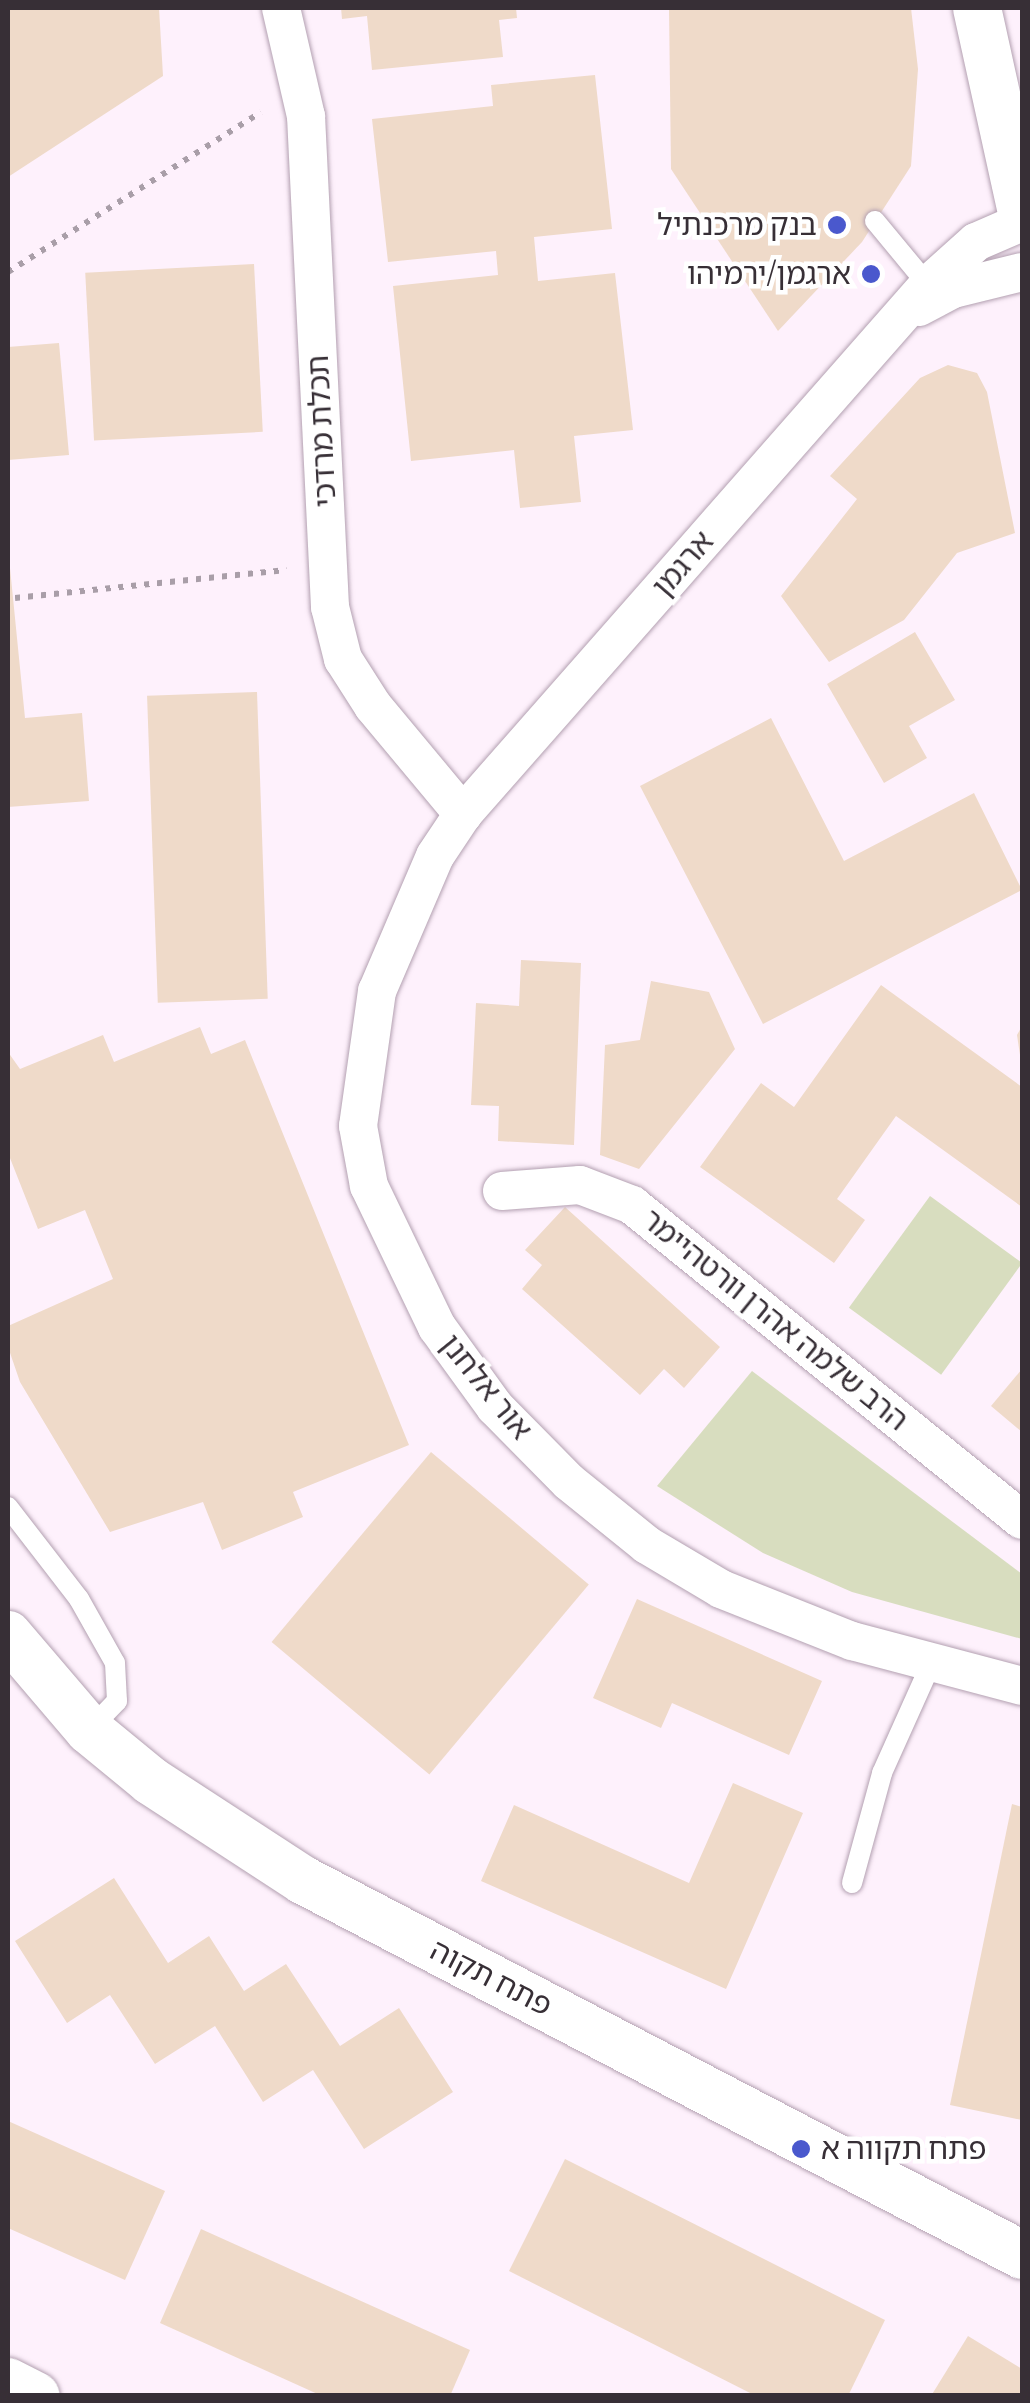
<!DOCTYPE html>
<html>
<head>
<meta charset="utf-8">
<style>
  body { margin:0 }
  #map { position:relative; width:1030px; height:2403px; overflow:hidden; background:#fef1fc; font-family:Bitter,"Noto Sans Hebrew",serif }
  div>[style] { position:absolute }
  .green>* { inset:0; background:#d8ddbf; transform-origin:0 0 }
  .building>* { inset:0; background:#efdac9; transform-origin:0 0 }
  .path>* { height:6px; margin-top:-3px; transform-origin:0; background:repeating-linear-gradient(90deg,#a99ea8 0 5px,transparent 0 13px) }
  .roads { filter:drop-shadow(0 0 2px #b3a0b1) drop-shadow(0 0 2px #b3a0b1) }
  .service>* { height:20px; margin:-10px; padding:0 10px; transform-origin:10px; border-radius:10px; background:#fff }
  .minor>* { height:38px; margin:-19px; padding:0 19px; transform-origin:19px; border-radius:19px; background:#fff }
  .tertiary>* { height:48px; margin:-24px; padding:0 24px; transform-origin:24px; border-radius:24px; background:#fff }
  .dots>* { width:28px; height:28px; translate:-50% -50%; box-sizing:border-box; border:5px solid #fff; border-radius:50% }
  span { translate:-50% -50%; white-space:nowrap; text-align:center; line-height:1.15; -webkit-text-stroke:9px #fff; paint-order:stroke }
  .poi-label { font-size:30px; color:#372f36 }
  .right { translate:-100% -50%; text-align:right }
  .left { translate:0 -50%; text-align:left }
  .street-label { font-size:30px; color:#372f36 }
  .frame { position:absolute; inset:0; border:10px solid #372f36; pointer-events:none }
</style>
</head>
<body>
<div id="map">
  <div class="green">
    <div style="left:930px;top:1196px;width:114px;height:138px;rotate:36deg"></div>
    <div style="clip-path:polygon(752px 1371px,1022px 1574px,1022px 1639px,852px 1592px,763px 1553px,657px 1486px)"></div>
  </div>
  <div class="building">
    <div style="clip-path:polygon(8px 8px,159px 8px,163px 76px,8px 177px)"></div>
    <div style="clip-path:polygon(341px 8px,516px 8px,517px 18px,499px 20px,503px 57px,372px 70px,367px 16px,342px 19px)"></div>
    <div style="clip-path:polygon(669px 8px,911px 8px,918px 69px,911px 166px,862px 242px,778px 331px,671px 169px)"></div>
    <div style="clip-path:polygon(595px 75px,612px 229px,534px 237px,538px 281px,615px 273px,633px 430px,574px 436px,581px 502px,520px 508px,514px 450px,411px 461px,393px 286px,498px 275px,496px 251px,388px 262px,372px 119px,493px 106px,491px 85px)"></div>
    <div style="left:254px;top:264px;width:168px;height:169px;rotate:87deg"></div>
    <div style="clip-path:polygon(59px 343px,69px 455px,8px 460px,8px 347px)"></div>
    <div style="clip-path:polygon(948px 365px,977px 373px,987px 392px,1015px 533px,957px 553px,904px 620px,829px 662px,781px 596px,857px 499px,830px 476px,920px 378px)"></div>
    <div style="clip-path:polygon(8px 548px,25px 718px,82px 713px,89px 801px,8px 807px)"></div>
    <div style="clip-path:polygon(915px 632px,955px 700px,909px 726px,927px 758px,884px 783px,827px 684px)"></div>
    <div style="left:257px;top:692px;width:307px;height:110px;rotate:88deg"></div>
    <div style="clip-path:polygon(771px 718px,844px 861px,974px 793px,1022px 890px,763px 1024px,640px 786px)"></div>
    <div style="clip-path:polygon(521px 960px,581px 963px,574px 1145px,498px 1141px,499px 1106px,471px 1105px,476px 1003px,519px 1006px)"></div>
    <div style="clip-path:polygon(651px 981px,709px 992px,735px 1049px,639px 1169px,600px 1155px,605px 1045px,640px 1040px)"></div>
    <div style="clip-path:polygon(881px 985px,1022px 1087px,1022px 1207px,896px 1116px,837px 1199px,865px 1220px,834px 1263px,700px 1167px,761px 1083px,794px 1107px)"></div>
    <div style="clip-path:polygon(1022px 1026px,1022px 1055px,1020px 1055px,1017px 1035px)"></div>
    <div style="clip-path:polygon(200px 1027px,211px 1054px,245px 1040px,409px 1445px,293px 1492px,303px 1517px,222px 1550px,203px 1502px,110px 1532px,20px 1382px,8px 1347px,8px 1326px,113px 1279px,85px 1210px,38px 1229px,8px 1153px,8px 1052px,20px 1069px,103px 1035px,114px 1062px)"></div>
    <div style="clip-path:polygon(565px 1207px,720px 1347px,684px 1388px,664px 1369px,640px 1395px,522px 1289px,542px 1265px,525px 1250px)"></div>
    <div style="clip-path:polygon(1022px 1369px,1022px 1432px,991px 1406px)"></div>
    <div style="left:431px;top:1452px;width:206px;height:248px;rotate:40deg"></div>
    <div style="clip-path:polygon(637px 1599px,822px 1681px,789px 1755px,672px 1703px,661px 1728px,593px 1698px)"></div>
    <div style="clip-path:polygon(733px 1783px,803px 1813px,726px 1989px,481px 1881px,514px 1805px,689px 1883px)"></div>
    <div style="clip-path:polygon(1012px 1804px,1022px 1807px,1022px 2120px,950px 2105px)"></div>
    <div style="clip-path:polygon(114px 1878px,168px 1963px,209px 1936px,244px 1991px,286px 1964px,340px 2046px,399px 2008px,453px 2092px,364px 2149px,313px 2070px,263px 2102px,215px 2026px,155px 2064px,110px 1995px,67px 2023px,15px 1941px)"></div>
    <div style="clip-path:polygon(8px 2121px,165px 2191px,125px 2280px,8px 2228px)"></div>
    <div style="clip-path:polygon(565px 2159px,885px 2320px,848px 2396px,756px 2396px,509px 2271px)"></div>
    <div style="clip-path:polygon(201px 2229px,470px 2350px,450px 2396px,322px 2396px,160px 2323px)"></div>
    <div style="clip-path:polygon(968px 2336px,1022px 2369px,1022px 2396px,931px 2396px)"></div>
  </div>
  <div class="path">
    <div style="left:8px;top:272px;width:299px;rotate:-32.3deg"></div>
    <div style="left:15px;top:598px;width:273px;rotate:-5.9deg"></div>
  </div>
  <div class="roads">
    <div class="service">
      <div style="left:875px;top:221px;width:83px;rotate:50.4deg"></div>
      <div style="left:8px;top:1507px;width:116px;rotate:52.3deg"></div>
      <div style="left:79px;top:1599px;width:73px;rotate:60.6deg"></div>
      <div style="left:115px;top:1663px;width:38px;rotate:87deg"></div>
      <div style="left:117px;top:1701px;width:40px;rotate:134deg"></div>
      <div style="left:852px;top:1883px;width:114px;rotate:-74.7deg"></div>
      <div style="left:882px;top:1773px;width:122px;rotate:-65.8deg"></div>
    </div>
    <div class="minor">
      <div style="left:281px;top:8px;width:111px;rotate:77deg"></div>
      <div style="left:306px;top:116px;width:492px;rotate:87.2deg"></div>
      <div style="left:330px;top:607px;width:54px;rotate:76deg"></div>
      <div style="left:343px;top:659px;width:56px;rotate:57.4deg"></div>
      <div style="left:373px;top:706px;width:141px;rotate:50.2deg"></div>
      <div style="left:1022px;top:222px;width:50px;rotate:156.5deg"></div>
      <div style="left:976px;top:242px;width:64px;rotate:138.1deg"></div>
      <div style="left:928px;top:285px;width:704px;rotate:131.32deg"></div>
      <div style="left:463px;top:814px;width:50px;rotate:123.7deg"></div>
      <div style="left:435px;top:856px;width:147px;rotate:113.2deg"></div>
      <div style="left:377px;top:991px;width:136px;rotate:98deg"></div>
      <div style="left:358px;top:1126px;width:61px;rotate:79.6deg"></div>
      <div style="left:369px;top:1186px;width:157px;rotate:64.3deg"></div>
      <div style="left:437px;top:1327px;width:99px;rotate:54.1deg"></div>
      <div style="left:495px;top:1407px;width:105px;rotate:45.4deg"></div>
      <div style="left:569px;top:1482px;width:100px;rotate:38.9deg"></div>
      <div style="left:647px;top:1545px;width:86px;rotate:30.7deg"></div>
      <div style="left:721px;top:1589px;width:141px;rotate:21.7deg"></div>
      <div style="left:852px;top:1641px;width:176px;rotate:14.8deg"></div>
      <div style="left:919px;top:307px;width:38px;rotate:-28deg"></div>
      <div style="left:953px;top:289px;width:71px;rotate:-13.8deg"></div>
      <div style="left:502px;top:1191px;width:78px;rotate:-4.4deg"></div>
      <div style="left:580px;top:1185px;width:56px;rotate:21deg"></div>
      <div style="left:632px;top:1205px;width:501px;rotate:38.93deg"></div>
    </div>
    <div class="tertiary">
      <div style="left:977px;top:8px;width:210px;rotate:77.6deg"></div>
      <div style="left:8px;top:1635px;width:125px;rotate:49.5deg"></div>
      <div style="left:89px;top:1730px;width:80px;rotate:39.4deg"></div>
      <div style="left:151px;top:1781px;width:181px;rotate:33.1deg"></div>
      <div style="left:303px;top:1880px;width:811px;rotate:27.54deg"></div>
      <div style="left:8px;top:2382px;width:31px;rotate:27deg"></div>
    </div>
  </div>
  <div class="dots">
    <div style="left:837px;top:225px;background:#4a58cd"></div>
    <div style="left:871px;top:274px;background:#4a58cd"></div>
    <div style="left:801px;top:2149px;background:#4a58cd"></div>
  </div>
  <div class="poi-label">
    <span class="right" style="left:817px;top:225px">בנק מרכנתיל</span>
    <span class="right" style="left:851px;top:274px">ארגמן/ירמיהו</span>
    <span class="left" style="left:821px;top:2149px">פתח תקווה א</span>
  </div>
  <div class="street-label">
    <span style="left:322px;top:431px;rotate:-93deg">תכלת מרדכי</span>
    <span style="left:683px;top:564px;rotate:-49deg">ארגמן</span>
    <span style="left:775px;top:1320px;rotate:39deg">הרב שלמה אהרן וורטהיימר</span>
    <span style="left:486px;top:1387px;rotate:51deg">אור אלחנן</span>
    <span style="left:491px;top:1978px;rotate:27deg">פתח תקוה</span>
  </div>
  <div class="frame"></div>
</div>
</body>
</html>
